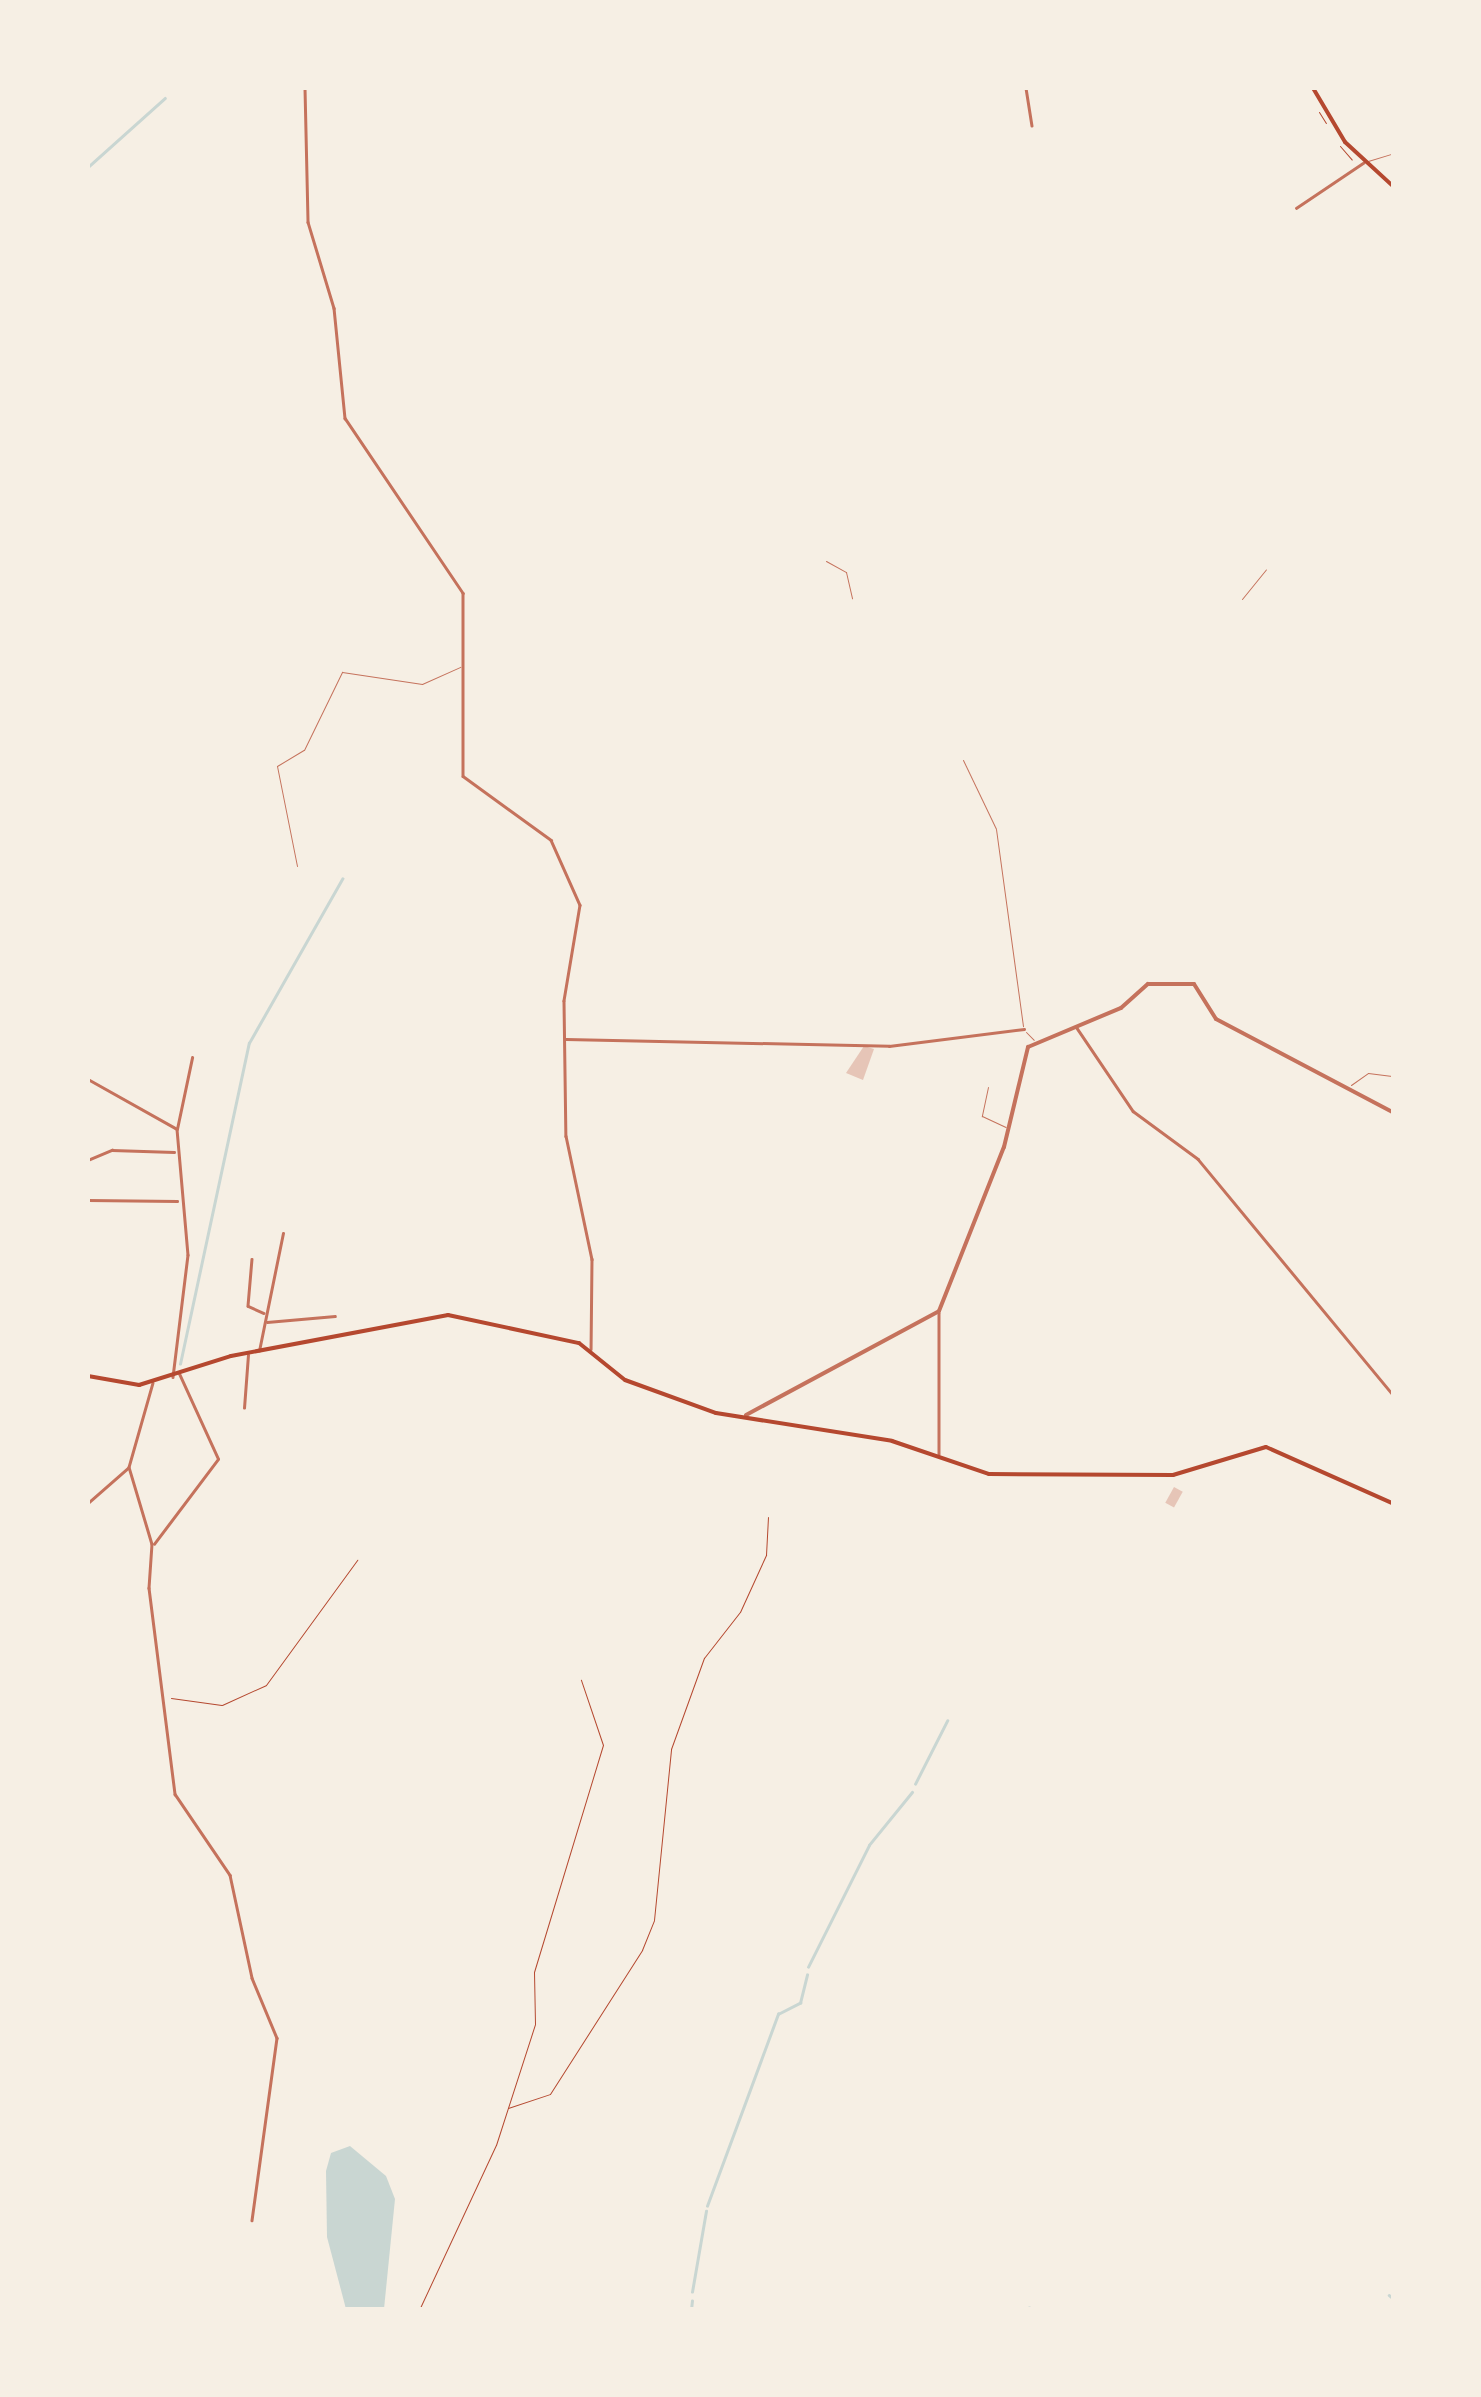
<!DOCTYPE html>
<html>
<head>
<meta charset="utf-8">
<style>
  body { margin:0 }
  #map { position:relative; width:1481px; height:2397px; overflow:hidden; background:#f6efe4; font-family:Signika,sans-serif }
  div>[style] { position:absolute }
  .water>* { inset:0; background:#c9d6d2 }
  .stream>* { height:2.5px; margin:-1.25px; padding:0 1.25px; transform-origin:1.25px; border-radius:1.25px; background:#c9d6d2 }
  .building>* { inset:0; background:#e6c5b7; transform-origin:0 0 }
  .path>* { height:1px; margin:-0.5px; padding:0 0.5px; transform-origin:0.5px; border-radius:0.5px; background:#b5482f }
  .service>* { height:1px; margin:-0.5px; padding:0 0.5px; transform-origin:0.5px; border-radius:0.5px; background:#c5725c }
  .minor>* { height:2.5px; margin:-1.25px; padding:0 1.25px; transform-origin:1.25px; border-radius:1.25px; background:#c5725c }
  .tertiary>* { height:4px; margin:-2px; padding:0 2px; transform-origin:2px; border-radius:2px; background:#c5725c }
  .secondary>* { height:4px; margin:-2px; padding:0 2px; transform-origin:2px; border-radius:2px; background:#b5482f }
  .primary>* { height:4px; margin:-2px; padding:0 2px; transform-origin:2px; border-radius:2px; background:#b5482f }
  span { translate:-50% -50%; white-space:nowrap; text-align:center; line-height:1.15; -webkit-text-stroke:8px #f6efe4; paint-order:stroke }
  .frame { position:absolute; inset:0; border:90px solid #f6efe4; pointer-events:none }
</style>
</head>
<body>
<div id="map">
  <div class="water">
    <div style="clip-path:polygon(350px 2146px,386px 2176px,395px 2199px,384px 2309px,346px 2309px,327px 2237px,326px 2171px,331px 2153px)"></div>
  </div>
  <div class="stream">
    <div style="left:88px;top:167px;width:103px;rotate:-41.9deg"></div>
    <div style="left:180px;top:1364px;width:328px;rotate:-77.9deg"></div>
    <div style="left:249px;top:1043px;width:189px;rotate:-60.4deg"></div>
    <div style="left:915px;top:1784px;width:71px;rotate:-63.1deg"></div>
    <div style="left:808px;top:1967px;width:136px;rotate:-63.4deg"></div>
    <div style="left:869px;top:1845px;width:68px;rotate:-50.9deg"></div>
    <div style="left:707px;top:2206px;width:205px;rotate:-69.7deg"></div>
    <div style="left:778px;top:2014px;width:25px;rotate:-27deg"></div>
    <div style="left:800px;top:2003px;width:29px;rotate:-76deg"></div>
    <div style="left:692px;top:2292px;width:82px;rotate:-80.2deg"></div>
    <div style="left:1389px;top:2295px;width:6px;rotate:39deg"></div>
    <div style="left:691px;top:2310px;width:9px;rotate:-84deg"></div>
    <div style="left:1029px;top:2310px;width:2px;rotate:-90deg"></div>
  </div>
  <div class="building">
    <div style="clip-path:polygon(864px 1046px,874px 1049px,863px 1080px,846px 1073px)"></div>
    <div style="left:1174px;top:1487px;width:10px;height:18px;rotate:29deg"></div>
  </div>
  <div class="path">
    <div style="left:1319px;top:112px;width:13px;rotate:58deg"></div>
    <div style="left:1340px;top:146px;width:18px;rotate:49deg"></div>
    <div style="left:171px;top:1698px;width:51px;rotate:7.8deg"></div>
    <div style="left:222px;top:1705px;width:48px;rotate:-24.4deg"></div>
    <div style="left:266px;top:1685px;width:155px;rotate:-53.9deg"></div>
    <div style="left:508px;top:2108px;width:44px;rotate:-18.4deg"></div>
    <div style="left:550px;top:2094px;width:171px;rotate:-57.4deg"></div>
    <div style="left:642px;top:1950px;width:32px;rotate:-68deg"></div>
    <div style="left:654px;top:1920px;width:172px;rotate:-84.3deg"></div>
    <div style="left:671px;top:1749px;width:97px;rotate:-70.1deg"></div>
    <div style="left:704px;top:1658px;width:58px;rotate:-52deg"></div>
    <div style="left:740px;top:1612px;width:63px;rotate:-65.5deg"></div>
    <div style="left:766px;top:1555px;width:38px;rotate:-87deg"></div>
    <div style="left:419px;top:2310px;width:182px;rotate:-65deg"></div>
    <div style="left:496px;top:2145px;width:127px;rotate:-72.1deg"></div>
    <div style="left:535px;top:2024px;width:52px;rotate:-91.1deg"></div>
    <div style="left:534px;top:1972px;width:237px;rotate:-73.1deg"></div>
    <div style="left:603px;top:1745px;width:69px;rotate:-108.7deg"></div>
  </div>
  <div class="service">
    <div style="left:1368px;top:161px;width:27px;rotate:-17deg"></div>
    <div style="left:826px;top:561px;width:23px;rotate:29deg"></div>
    <div style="left:846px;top:572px;width:27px;rotate:77deg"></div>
    <div style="left:1242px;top:599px;width:38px;rotate:-51deg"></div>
    <div style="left:963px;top:760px;width:76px;rotate:64.4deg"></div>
    <div style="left:996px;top:829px;width:199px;rotate:82.2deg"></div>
    <div style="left:297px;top:866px;width:102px;rotate:-101.3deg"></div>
    <div style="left:277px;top:766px;width:31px;rotate:-31deg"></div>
    <div style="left:304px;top:750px;width:87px;rotate:-64deg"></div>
    <div style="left:342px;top:672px;width:81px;rotate:8.5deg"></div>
    <div style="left:422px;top:684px;width:42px;rotate:-24.1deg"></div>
    <div style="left:1026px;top:1032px;width:11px;rotate:45deg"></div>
    <div style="left:1351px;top:1085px;width:21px;rotate:-35deg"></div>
    <div style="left:1368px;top:1073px;width:26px;rotate:7deg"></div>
    <div style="left:988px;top:1087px;width:30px;rotate:102deg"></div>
    <div style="left:982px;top:1116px;width:26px;rotate:25deg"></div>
  </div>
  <div class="minor">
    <div style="left:305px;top:88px;width:134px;rotate:88.7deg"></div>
    <div style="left:308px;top:222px;width:90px;rotate:73.2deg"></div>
    <div style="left:334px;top:308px;width:111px;rotate:84.3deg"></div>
    <div style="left:345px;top:418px;width:211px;rotate:56deg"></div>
    <div style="left:463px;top:593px;width:183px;rotate:90deg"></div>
    <div style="left:463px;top:776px;width:109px;rotate:36deg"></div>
    <div style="left:551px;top:840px;width:71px;rotate:66deg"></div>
    <div style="left:580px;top:905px;width:97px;rotate:99.5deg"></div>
    <div style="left:564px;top:1001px;width:135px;rotate:89.2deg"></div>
    <div style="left:566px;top:1136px;width:126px;rotate:78.1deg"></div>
    <div style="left:592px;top:1259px;width:90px;rotate:90.6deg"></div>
    <div style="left:1026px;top:88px;width:38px;rotate:81deg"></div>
    <div style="left:1296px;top:208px;width:81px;rotate:-33.9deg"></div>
    <div style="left:1077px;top:1028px;width:100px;rotate:56deg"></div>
    <div style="left:1133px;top:1111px;width:81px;rotate:36.4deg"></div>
    <div style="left:1198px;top:1159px;width:308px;rotate:50.4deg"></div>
    <div style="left:566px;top:1039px;width:323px;rotate:1.2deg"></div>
    <div style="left:889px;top:1046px;width:136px;rotate:-7.2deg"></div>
    <div style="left:88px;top:1079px;width:102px;rotate:29.3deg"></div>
    <div style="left:177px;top:1129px;width:126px;rotate:85deg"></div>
    <div style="left:188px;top:1255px;width:123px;rotate:97deg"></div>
    <div style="left:177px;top:1129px;width:73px;rotate:-78.1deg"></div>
    <div style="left:88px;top:1160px;width:26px;rotate:-23deg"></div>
    <div style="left:112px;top:1150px;width:62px;rotate:1.8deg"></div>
    <div style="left:88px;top:1200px;width:89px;rotate:0.6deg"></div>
    <div style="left:252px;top:1259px;width:47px;rotate:94.9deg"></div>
    <div style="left:248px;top:1306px;width:17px;rotate:24deg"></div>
    <div style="left:939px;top:1313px;width:141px;rotate:90deg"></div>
    <div style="left:267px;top:1322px;width:68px;rotate:-5deg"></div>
    <div style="left:259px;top:1351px;width:120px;rotate:-78.5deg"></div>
    <div style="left:153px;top:1383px;width:87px;rotate:105.9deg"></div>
    <div style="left:129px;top:1467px;width:80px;rotate:73.4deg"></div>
    <div style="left:152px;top:1544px;width:44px;rotate:93.9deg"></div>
    <div style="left:149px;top:1588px;width:208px;rotate:82.8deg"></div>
    <div style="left:175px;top:1794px;width:98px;rotate:55.8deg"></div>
    <div style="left:230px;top:1875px;width:105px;rotate:77.9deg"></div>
    <div style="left:252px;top:1978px;width:65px;rotate:67.4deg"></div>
    <div style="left:277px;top:2038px;width:184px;rotate:97.8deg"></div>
    <div style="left:244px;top:1408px;width:53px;rotate:-85.7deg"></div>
    <div style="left:88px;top:1503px;width:53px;rotate:-41.2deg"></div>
    <div style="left:154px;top:1544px;width:106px;rotate:-53deg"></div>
    <div style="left:218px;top:1459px;width:94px;rotate:-114.6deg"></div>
  </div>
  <div class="tertiary">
    <div style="left:746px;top:1415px;width:219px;rotate:-28.3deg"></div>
    <div style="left:939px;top:1311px;width:176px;rotate:-68.4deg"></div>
    <div style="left:1004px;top:1147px;width:103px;rotate:-76.5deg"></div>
    <div style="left:1028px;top:1047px;width:101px;rotate:-22.8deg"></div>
    <div style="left:1121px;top:1008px;width:36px;rotate:-42deg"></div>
    <div style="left:1148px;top:984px;width:46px"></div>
    <div style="left:1194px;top:984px;width:41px;rotate:57.8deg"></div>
    <div style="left:1216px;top:1019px;width:201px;rotate:27.8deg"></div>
  </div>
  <div class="secondary">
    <div style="left:88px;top:1376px;width:52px;rotate:10deg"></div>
    <div style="left:139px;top:1385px;width:96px;rotate:-17.5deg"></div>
    <div style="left:231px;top:1356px;width:221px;rotate:-10.7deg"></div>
    <div style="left:448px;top:1315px;width:134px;rotate:12.1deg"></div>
    <div style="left:579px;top:1343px;width:59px;rotate:38.8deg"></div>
    <div style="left:625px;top:1380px;width:97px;rotate:19.9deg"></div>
    <div style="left:716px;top:1413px;width:178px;rotate:9deg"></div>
    <div style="left:892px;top:1441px;width:102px;rotate:18.8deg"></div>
    <div style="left:989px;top:1474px;width:184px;rotate:0.3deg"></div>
    <div style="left:1173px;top:1475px;width:97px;rotate:-16.8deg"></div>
    <div style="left:1266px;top:1447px;width:140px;rotate:24deg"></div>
  </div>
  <div class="primary">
    <div style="left:1313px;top:88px;width:63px;rotate:59.3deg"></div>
    <div style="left:1345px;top:142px;width:67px;rotate:42.6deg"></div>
  </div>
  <div class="frame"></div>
</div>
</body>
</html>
